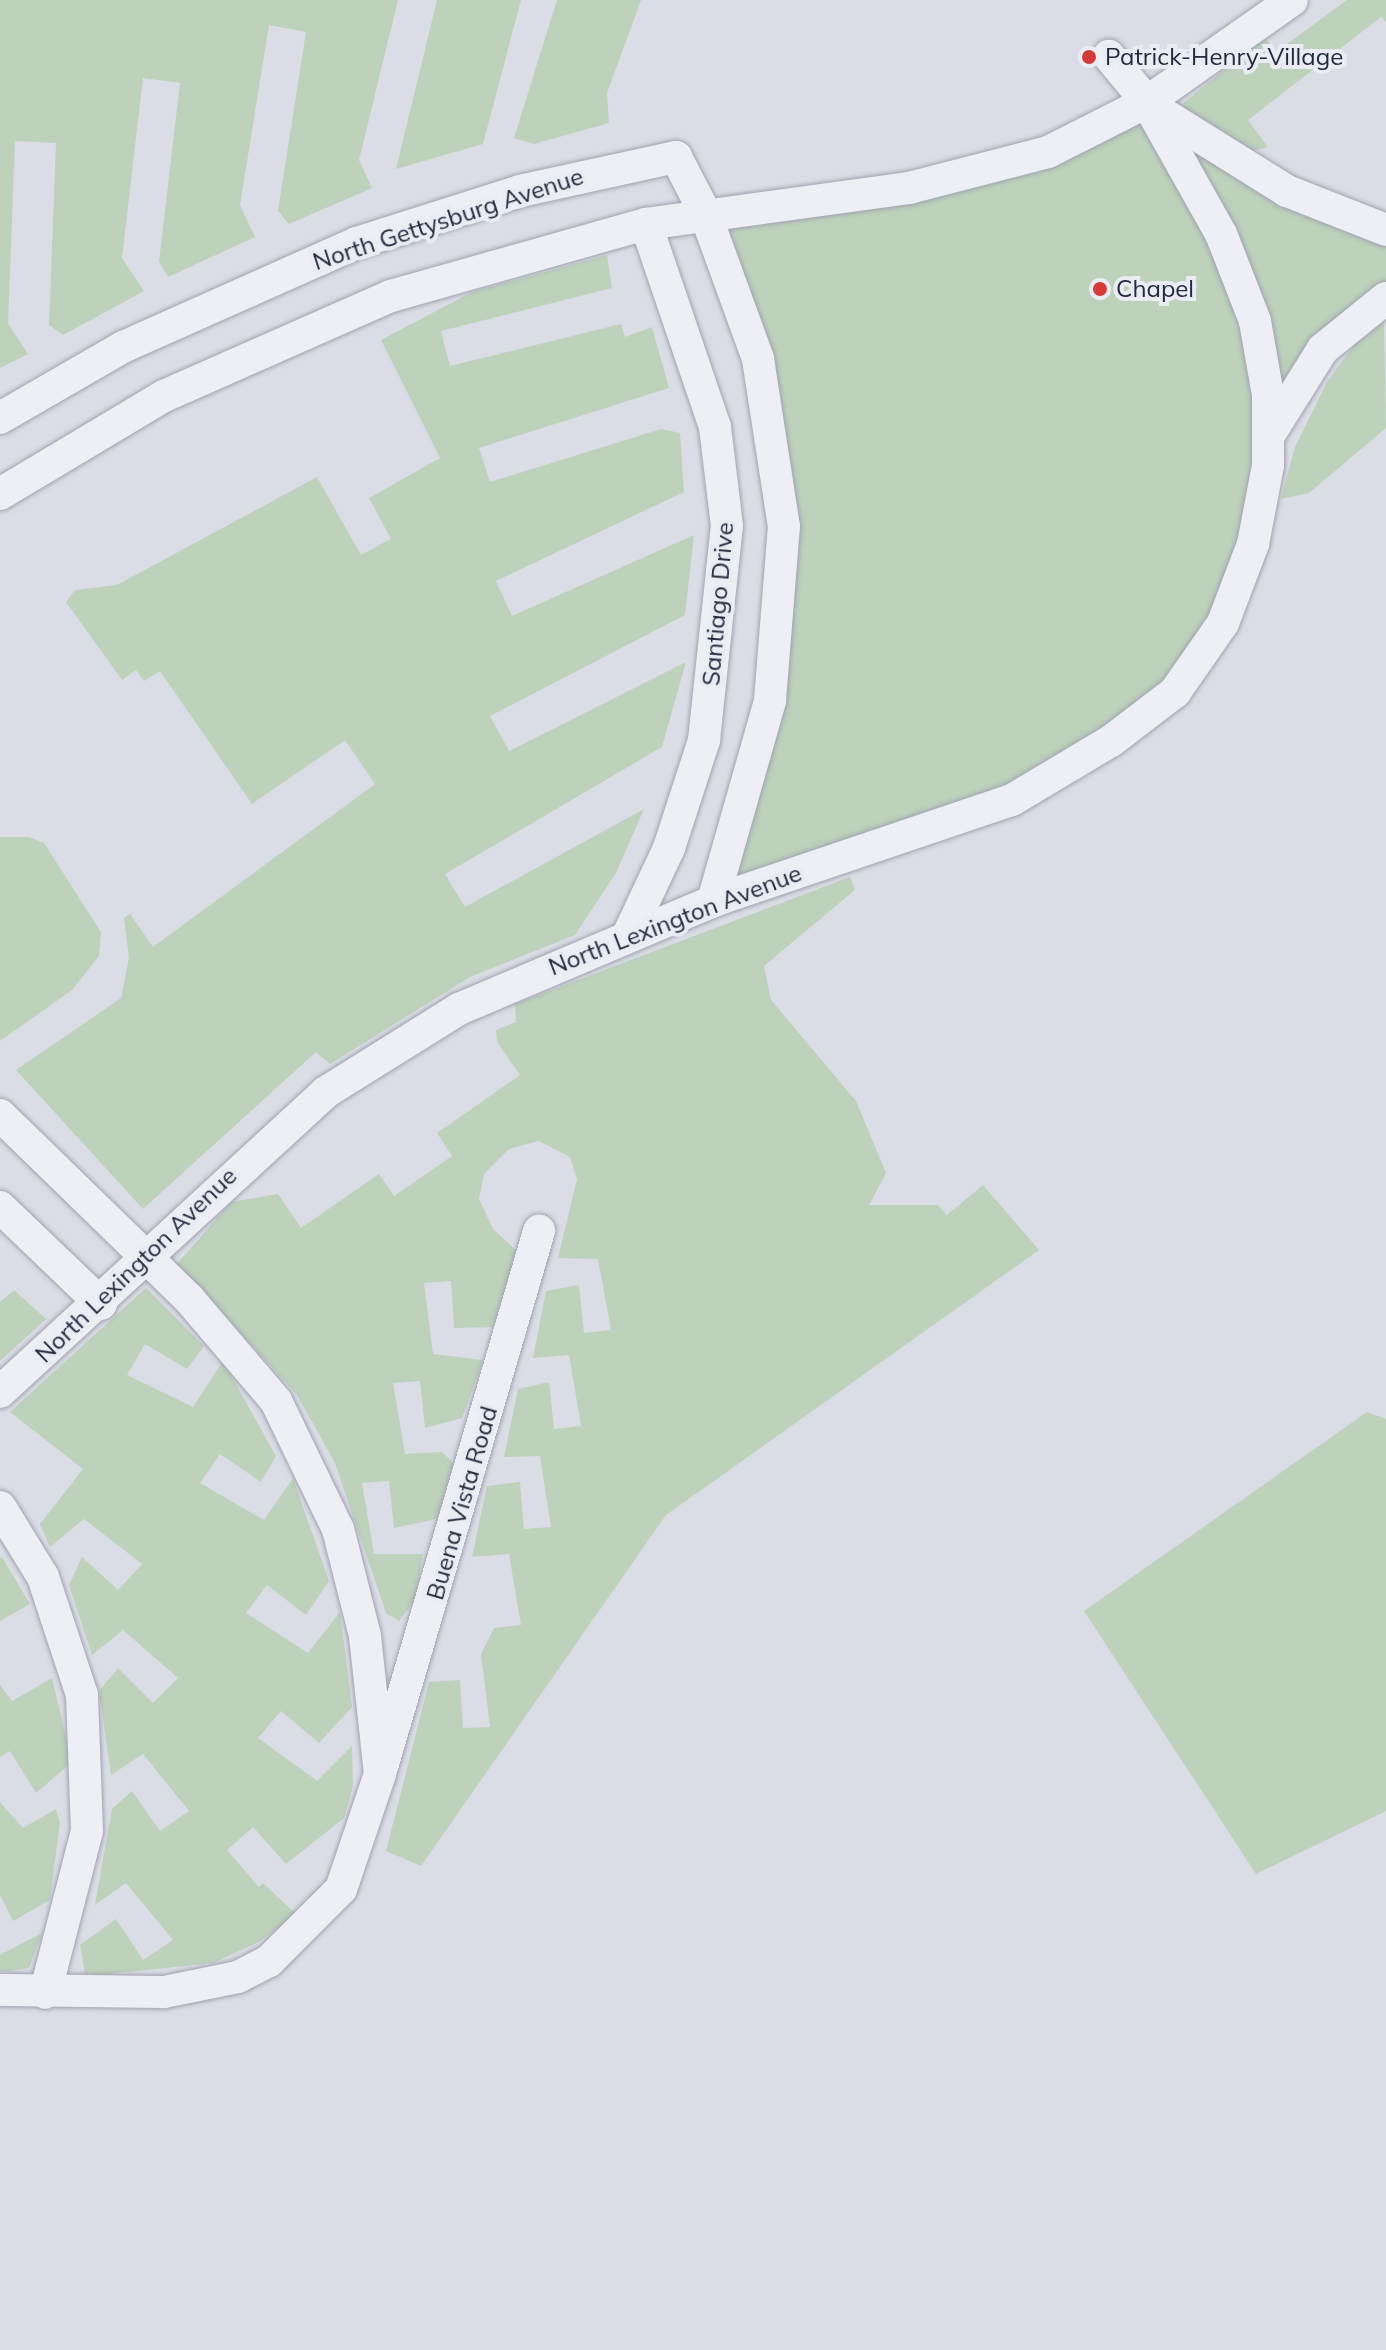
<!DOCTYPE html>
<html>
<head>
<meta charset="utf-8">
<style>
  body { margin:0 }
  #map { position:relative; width:1386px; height:2350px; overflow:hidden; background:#dbdde6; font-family:Mulish,sans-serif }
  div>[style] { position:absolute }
  .green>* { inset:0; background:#bdd1bb }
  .roads { filter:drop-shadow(0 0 2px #a0a3b0) drop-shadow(0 0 2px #a0a3b0) }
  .minor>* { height:32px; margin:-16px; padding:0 16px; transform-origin:16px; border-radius:16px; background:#eeeff5 }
  .dots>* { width:22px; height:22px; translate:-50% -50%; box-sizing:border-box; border:4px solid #eaecf4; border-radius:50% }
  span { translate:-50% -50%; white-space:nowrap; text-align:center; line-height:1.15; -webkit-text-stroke:8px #eaecf4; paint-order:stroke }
  .poi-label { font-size:24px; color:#24293d }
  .left { translate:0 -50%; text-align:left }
  .street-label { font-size:24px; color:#24293d }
</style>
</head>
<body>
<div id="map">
  <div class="green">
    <div style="clip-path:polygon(0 0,398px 0,359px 160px,372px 188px,289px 224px,278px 211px,306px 32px,269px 25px,240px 205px,255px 237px,168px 277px,159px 262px,180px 83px,143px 78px,122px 258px,144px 291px,63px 335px,49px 325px,56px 143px,15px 141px,8px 323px,28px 354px,0 368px)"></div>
    <div style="clip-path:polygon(437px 0,521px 0,483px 144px,396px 169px)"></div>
    <div style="clip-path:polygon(557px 0,641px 0,607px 93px,609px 123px,534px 144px,514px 138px)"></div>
    <div style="clip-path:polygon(1347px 0,1386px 0,1386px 22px,1381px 17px,1248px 120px,1268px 147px,1252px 151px,1181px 105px,1265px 37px,1276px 52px)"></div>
    <div style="clip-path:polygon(1147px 102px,1386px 230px,1386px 298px,1348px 324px,1268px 465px,1200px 660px,1058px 776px,713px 901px,730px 853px,784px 526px,705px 213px,909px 188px)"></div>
    <div style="clip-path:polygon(607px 255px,612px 288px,441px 331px,450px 366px,621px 324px,625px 337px,652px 327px,669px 388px,479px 448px,490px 482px,661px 429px,680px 433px,684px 492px,496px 581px,512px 616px,694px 535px,685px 615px,490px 716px,509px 751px,686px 662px,662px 747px,445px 874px,465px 907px,644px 809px,616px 873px,575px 935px,470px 977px,330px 1064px,316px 1052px,143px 1209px,16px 1070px,121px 998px,129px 958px,124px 918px,130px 914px,153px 947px,375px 784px,345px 740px,252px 804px,160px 671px,144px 681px,136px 670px,122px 680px,66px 602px,75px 590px,117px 585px,317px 477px,361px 555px,391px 539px,369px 498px,440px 458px,381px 340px,472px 292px)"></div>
    <div style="clip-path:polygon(1384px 322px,1386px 428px,1309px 493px,1281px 499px,1295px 447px,1327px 382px,1354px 345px)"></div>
    <div style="clip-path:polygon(29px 837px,44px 843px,101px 932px,99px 956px,72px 990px,0 1041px,0 837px)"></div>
    <div style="clip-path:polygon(850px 877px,855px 890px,764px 966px,771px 1000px,856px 1101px,886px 1173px,869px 1205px,938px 1205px,947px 1215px,983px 1185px,1039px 1250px,666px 1515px,421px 1866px,386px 1851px,429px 1682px,460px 1680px,463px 1728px,490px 1727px,481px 1654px,494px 1628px,521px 1625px,509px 1554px,472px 1557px,487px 1486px,520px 1482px,524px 1529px,551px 1527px,540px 1456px,504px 1457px,518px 1389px,549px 1382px,554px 1429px,581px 1426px,569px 1355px,533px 1358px,546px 1291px,579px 1285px,584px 1333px,611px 1330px,598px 1259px,558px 1258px,577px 1179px,570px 1157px,539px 1141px,509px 1149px,484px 1174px,479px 1199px,493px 1229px,517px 1251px,493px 1327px,454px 1328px,451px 1281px,424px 1283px,433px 1354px,483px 1360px,462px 1418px,425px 1428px,420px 1381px,393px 1383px,405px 1454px,442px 1452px,454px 1464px,437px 1519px,394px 1528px,389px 1481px,362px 1483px,374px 1554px,423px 1554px,415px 1600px,399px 1621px,386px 1613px,335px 1463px,297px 1395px,177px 1264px,231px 1202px,278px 1194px,301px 1228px,379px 1174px,394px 1196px,452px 1156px,437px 1133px,520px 1075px,497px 1042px,496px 1030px,516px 1022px,515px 1004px)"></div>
    <div style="clip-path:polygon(146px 1288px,204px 1346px,187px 1369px,145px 1344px,127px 1375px,193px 1407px,223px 1361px,276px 1456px,261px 1482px,220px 1454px,200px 1483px,264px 1520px,293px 1478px,329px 1581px,306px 1615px,267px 1585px,246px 1613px,308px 1653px,340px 1612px,352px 1707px,319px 1743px,281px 1711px,258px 1738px,317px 1781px,352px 1746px,353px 1786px,344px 1818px,286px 1864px,253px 1827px,227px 1850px,259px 1887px,263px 1883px,296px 1914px,259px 1942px,213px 1963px,100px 1975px,85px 1973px,80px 1945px,116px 1919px,143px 1960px,173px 1940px,126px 1883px,95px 1905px,112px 1809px,132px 1791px,160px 1831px,189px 1811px,143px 1754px,111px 1775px,99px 1691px,118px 1668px,153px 1703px,178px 1678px,123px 1630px,92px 1655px,69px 1585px,82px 1557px,118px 1590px,142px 1564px,84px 1519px,50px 1547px,40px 1524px,83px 1469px,10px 1412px)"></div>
    <div style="clip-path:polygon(14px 1290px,46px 1319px,0 1361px,0 1302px)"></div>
    <div style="clip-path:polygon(1367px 1412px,1386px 1419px,1386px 1811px,1256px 1874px,1084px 1611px)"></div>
    <div style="clip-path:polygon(2px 1557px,30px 1604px,0 1621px,0 1558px)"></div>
    <div style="clip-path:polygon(52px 1678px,72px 1762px,36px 1793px,10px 1751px,0 1757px,0 1685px,12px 1701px)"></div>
    <div style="clip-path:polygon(0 1802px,23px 1828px,56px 1809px,60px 1823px,50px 1900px,13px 1921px,0 1895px)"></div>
    <div style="clip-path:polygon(42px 1933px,29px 1968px,0 1972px,0 1955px)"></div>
  </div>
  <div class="roads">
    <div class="minor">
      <div style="left:1162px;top:113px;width:147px;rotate:32deg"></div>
      <div style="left:1287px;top:191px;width:106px;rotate:21.5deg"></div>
      <div style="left:0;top:418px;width:142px;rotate:-30deg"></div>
      <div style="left:123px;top:347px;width:256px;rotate:-24deg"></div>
      <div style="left:357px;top:243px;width:171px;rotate:-17.7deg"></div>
      <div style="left:520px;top:191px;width:160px;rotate:-12.3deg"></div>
      <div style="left:676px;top:157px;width:63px;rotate:62.6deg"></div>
      <div style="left:705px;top:213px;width:155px;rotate:70deg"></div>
      <div style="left:758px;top:359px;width:169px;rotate:81.2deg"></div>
      <div style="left:784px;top:526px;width:176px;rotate:94.6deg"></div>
      <div style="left:770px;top:701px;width:208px;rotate:105.9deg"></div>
      <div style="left:1269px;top:435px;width:102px;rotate:-57.9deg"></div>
      <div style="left:1323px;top:349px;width:81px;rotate:-39deg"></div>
      <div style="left:0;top:494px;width:191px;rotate:-30.9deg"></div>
      <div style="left:164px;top:396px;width:248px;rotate:-23.8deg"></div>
      <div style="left:391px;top:296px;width:265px;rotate:-15.8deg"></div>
      <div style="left:646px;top:224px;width:265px;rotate:-7.8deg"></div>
      <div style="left:909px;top:188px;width:144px;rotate:-14.5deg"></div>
      <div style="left:1048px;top:152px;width:111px;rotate:-26.8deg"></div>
      <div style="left:1147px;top:102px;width:177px;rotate:-35.1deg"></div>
      <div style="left:629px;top:933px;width:94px;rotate:-64.8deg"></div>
      <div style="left:669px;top:848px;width:114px;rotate:-72deg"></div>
      <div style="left:704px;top:740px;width:215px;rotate:-83.9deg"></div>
      <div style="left:727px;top:526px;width:100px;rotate:-96.9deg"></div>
      <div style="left:715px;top:427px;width:214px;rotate:-108.8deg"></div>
      <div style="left:0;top:1115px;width:265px;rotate:44.2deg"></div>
      <div style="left:190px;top:1300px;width:133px;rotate:49.6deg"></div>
      <div style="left:276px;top:1401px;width:142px;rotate:64.2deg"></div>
      <div style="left:338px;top:1529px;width:110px;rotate:75.8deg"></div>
      <div style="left:365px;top:1636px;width:139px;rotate:83.8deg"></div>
      <div style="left:380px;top:1774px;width:121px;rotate:108.7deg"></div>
      <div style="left:341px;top:1889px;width:102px;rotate:135deg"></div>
      <div style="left:269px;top:1961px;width:35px;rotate:153deg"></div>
      <div style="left:238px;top:1977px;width:76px;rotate:168.5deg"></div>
      <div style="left:164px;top:1992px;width:164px;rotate:-179.3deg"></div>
      <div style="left:0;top:1207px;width:140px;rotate:43.8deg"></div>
      <div style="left:0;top:1392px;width:443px;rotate:-42.6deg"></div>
      <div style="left:326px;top:1092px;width:157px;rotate:-32deg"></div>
      <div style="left:459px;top:1009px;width:276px;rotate:-23deg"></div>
      <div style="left:713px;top:901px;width:316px;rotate:-18.7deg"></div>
      <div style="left:1012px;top:800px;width:115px;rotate:-30.8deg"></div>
      <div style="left:1111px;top:741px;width:81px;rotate:-37.4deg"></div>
      <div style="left:1175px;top:692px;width:84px;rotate:-55.2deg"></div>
      <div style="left:1223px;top:623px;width:85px;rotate:-69.2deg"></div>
      <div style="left:1253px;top:544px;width:80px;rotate:-79.2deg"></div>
      <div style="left:1268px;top:465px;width:70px;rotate:-90deg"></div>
      <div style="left:1268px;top:395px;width:75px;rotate:-100deg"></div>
      <div style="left:1255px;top:321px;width:93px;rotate:-111.3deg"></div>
      <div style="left:1221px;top:234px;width:151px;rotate:-119.3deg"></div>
      <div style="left:1147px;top:102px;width:60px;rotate:-129.6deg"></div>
      <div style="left:0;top:1507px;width:82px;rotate:58.4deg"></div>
      <div style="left:43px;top:1577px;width:124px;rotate:71.7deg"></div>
      <div style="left:82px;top:1695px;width:136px;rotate:87.9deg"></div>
      <div style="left:87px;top:1831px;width:167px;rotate:104.5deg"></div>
      <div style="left:382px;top:1767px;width:559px;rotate:-73.67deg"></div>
    </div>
  </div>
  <div class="dots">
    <div style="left:1089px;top:57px;background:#d43a37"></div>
    <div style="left:1100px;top:289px;background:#d43a37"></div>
  </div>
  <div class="poi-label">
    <span class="left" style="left:1105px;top:57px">Patrick-Henry-Village</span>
    <span class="left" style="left:1116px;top:289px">Chapel</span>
  </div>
  <div class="street-label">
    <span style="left:448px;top:219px;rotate:-18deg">North Gettysburg Avenue</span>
    <span style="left:718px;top:604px;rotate:-85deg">Santiago Drive</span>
    <span style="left:675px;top:920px;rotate:-21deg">North Lexington Avenue</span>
    <span style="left:136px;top:1265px;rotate:-44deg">North Lexington Avenue</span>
    <span style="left:462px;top:1503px;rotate:-74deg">Buena Vista Road</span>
  </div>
</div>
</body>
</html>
